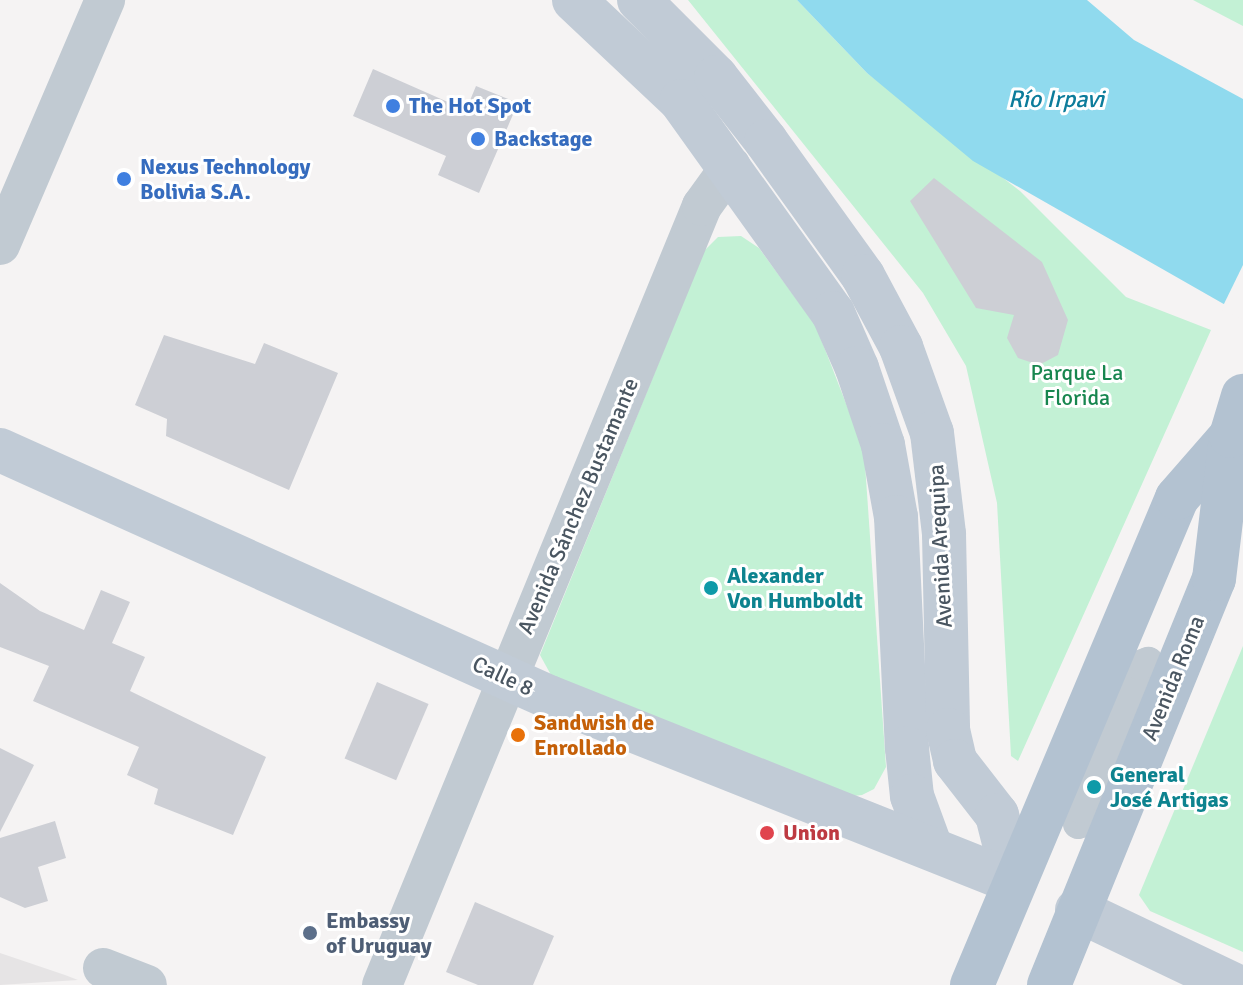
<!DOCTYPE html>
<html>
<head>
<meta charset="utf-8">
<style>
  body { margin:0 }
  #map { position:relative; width:1243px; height:985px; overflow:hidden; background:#f5f3f3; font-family:Signika,sans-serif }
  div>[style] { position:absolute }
  .education>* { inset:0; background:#e6e4e5 }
  .green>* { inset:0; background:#c3f1d5 }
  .water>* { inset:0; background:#90daee }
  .pier>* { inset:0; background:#f5f3f3 }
  .building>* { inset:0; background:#cdcfd5; transform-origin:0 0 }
  .pedestrian>* { height:30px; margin:-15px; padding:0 15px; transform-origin:15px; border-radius:15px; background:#c1cad2 }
  .minor>* { height:40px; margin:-20px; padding:0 20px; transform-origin:20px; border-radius:20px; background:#c1cad2 }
  .secondary>* { height:44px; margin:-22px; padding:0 22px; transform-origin:22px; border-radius:22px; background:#c1cbd6 }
  .primary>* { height:44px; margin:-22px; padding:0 22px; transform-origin:22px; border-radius:22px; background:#b3c2d1 }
  .dots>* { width:22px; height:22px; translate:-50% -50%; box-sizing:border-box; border:4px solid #fff; border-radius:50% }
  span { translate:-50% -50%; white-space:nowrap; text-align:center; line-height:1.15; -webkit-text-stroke:6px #fff; paint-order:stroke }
  .shop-label { font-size:22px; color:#366cbe; font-weight:700 }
  .left { translate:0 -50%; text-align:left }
  .park-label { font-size:22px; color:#17864f }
  .street-label { font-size:22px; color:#4a5661 }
  .culture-label { font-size:22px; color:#0d838f; font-weight:700 }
  .food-label { font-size:22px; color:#c56008; font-weight:700 }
  .health-label { font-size:22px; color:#be3a42; font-weight:700 }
  .service-label { font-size:22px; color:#4e5e75; font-weight:700 }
  .water-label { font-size:24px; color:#0c7c9b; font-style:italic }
</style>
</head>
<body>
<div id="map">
  <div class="education">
    <div style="clip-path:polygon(0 953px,65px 975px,78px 980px,0 985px)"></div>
  </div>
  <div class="green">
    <div style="clip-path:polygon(688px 0,797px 0,867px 73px,1020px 191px,1126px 297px,1211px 330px,1018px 761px,1011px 756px,997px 503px,966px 366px,923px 293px)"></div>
    <div style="clip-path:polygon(1193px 0,1243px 0,1243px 26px)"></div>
    <div style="clip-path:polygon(741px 236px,759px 248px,816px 326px,864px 450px,886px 767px,874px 789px,862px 795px,846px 797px,551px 675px,540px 655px,704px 251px,718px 237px)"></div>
    <div style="clip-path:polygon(1243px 646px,1243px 952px,1150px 911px,1139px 895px)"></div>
  </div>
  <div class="water">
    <div style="clip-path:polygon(797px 0,1087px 0,1134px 40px,1243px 99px,1243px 315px,973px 161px,867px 73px)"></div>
  </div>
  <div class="pier">
    <div style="clip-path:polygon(1243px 265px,1243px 319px,1221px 310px)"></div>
  </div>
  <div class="building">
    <div style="clip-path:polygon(373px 69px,466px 110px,476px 86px,518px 103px,479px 193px,438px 175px,446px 156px,353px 116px)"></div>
    <div style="clip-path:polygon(934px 178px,1042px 262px,1068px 320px,1058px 355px,1039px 365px,1018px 358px,1007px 338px,1014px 315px,976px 308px,910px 201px)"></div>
    <div style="clip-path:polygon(164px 335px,255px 364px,264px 343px,338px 373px,289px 490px,166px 436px,167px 419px,135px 405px)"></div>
    <div style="clip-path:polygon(0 583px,40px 611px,84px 630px,101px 590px,130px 602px,112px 643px,145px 657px,130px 691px,266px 757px,233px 835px,154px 804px,158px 789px,127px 775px,139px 747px,33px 701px,49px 666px,0 647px)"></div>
    <div style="left:377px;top:682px;width:56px;height:83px;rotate:23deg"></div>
    <div style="clip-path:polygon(0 748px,34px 765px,0 832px)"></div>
    <div style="clip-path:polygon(55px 821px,66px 858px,38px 867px,48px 901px,25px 908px,0 897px,0 838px)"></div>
    <div style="clip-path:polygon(475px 902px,554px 936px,533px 985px,478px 985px,446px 972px)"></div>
  </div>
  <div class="pedestrian">
    <div style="left:1148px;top:662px;width:9px;rotate:63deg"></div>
    <div style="left:1152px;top:670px;width:164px;rotate:112.6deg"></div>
    <div style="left:1089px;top:821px;width:11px;rotate:165deg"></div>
    <div style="left:1078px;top:824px;width:16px;rotate:-86deg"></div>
    <div style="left:1079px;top:808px;width:155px;rotate:-66.9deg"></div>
    <div style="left:1140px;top:665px;width:9px;rotate:-21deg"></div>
  </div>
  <div class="minor">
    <div style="left:0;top:245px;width:267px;rotate:-66.8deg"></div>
    <div style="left:103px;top:968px;width:47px;rotate:21.1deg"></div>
    <div style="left:382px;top:985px;width:842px;rotate:-67.67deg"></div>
    <div style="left:702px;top:206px;width:49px;rotate:-54.1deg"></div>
  </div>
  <div class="secondary">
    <div style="left:574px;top:0;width:147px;rotate:43.3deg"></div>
    <div style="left:681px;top:101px;width:261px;rotate:54.4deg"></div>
    <div style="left:833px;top:313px;width:60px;rotate:66.4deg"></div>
    <div style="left:857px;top:368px;width:81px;rotate:71.3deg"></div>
    <div style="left:883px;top:445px;width:73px;rotate:79.8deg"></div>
    <div style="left:896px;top:517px;width:231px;rotate:87.3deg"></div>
    <div style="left:907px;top:748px;width:48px;rotate:84.1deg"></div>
    <div style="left:912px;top:796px;width:55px;rotate:69.9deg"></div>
    <div style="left:639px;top:0;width:109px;rotate:45deg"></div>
    <div style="left:716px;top:77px;width:81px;rotate:52deg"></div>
    <div style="left:766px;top:141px;width:166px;rotate:54.3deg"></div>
    <div style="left:863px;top:276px;width:81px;rotate:61.8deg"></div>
    <div style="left:901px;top:347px;width:91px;rotate:70.2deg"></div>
    <div style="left:932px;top:433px;width:102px;rotate:83.2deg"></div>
    <div style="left:944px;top:534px;width:196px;rotate:88.8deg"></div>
    <div style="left:948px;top:730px;width:32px;rotate:77deg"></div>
    <div style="left:955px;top:761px;width:68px;rotate:52.1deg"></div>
    <div style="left:997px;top:815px;width:69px;rotate:75.8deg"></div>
    <div style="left:0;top:450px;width:602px;rotate:24.22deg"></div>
    <div style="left:549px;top:697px;width:500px;rotate:21.7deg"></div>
    <div style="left:1077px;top:910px;width:174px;rotate:25.5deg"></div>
  </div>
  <div class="primary">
    <div style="left:972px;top:985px;width:528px;rotate:-67.17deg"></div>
    <div style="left:1177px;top:498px;width:82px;rotate:-48.9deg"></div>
    <div style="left:1049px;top:985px;width:438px;rotate:-67.9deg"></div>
    <div style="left:1214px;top:579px;width:144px;rotate:-83.2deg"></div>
    <div style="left:1231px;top:436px;width:42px;rotate:-73.3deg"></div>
  </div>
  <div class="dots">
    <div style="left:393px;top:106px;background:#3f7fe0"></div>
    <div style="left:478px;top:139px;background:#3f7fe0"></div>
    <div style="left:124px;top:179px;background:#3f7fe0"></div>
    <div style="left:711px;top:588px;background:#0f9aa8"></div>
    <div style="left:518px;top:735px;background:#e8710a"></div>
    <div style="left:1094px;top:787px;background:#0f9aa8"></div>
    <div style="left:767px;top:833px;background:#e0444e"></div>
    <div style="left:310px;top:933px;background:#5c6f8a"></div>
  </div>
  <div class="shop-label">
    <span class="left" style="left:409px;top:106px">The Hot Spot</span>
    <span class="left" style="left:494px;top:139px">Backstage</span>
    <span class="left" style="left:140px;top:179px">Nexus Technology<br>Bolivia S.A.</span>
  </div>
  <div class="park-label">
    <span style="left:1077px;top:385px">Parque La<br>Florida</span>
  </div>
  <div class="street-label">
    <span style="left:578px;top:506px;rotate:-67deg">Avenida Sánchez Bustamante</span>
    <span style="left:940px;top:546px;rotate:-93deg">Avenida Arequipa</span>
    <span style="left:503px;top:676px;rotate:25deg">Calle 8</span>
    <span style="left:1173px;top:678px;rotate:-68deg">Avenida Roma</span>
  </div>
  <div class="culture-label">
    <span class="left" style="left:727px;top:588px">Alexander<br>Von Humboldt</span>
    <span class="left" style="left:1110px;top:787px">General<br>José Artigas</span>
  </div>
  <div class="food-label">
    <span class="left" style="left:534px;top:735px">Sandwish de<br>Enrollado</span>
  </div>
  <div class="health-label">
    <span class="left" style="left:783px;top:833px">Union</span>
  </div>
  <div class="service-label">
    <span class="left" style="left:326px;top:933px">Embassy<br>of Uruguay</span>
  </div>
  <div class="water-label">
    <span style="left:1056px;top:100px">Río Irpavi</span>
  </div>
</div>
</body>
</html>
